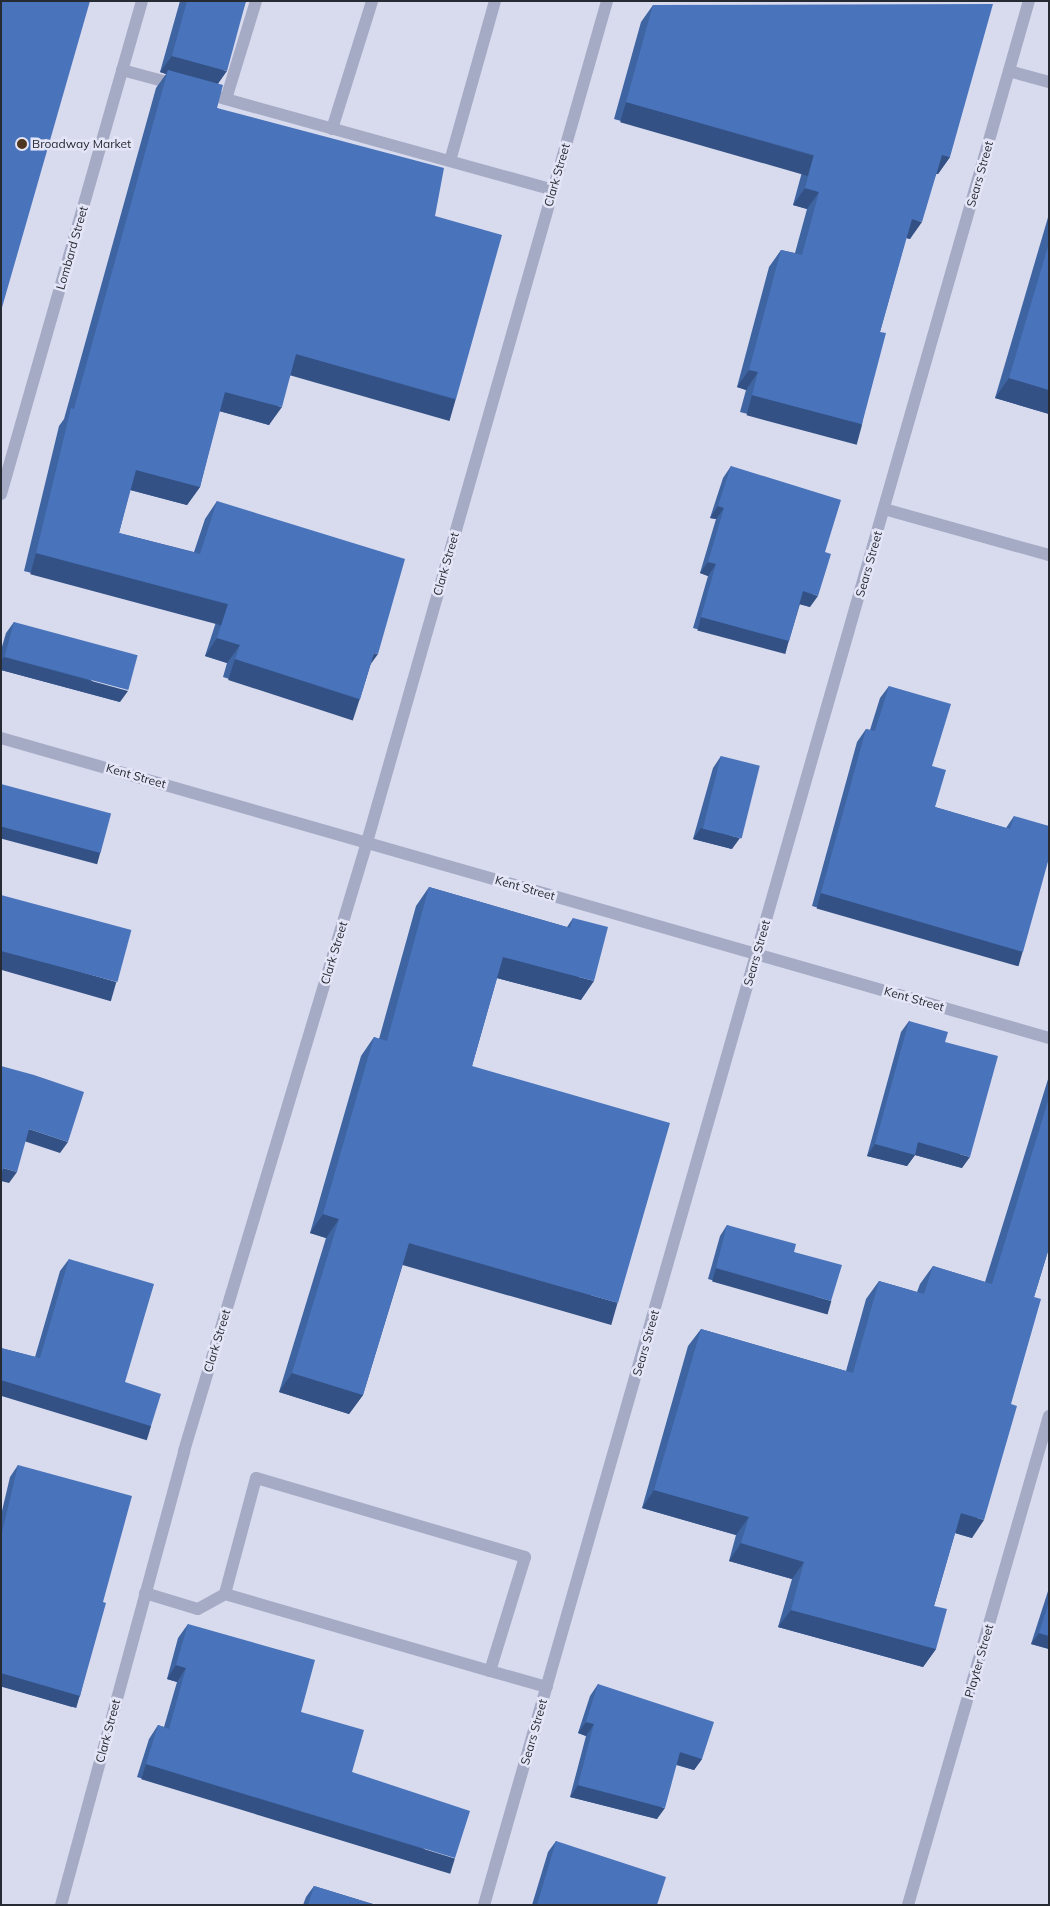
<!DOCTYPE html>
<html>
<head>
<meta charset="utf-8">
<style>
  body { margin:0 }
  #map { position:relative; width:1050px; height:1906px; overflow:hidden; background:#d8daee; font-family:Mulish,sans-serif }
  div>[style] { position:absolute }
  .minor>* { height:12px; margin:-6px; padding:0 6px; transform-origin:6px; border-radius:6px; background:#a6abc5 }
  .wall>* { inset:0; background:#3f64a2 }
  .shaded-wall>* { inset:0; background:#335184; transform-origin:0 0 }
  .building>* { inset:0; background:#4974bc; transform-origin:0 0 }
  .dots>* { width:14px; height:14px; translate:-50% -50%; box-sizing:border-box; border:2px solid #e4e5f7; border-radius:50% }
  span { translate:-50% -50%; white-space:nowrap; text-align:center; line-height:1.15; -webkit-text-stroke:5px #e4e5f7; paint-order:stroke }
  .poi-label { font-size:12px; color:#262a32 }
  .left { translate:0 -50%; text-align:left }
  .street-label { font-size:12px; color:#262a32 }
  .frame { position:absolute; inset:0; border:2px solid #262a32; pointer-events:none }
</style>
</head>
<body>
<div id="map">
  <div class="minor">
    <div style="left:122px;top:70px;width:58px;rotate:15deg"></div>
    <div style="left:1009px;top:71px;width:41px;rotate:15.4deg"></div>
    <div style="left:204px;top:93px;width:362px;rotate:15.5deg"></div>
    <div style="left:226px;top:99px;width:102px;rotate:-73deg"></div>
    <div style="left:332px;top:129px;width:134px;rotate:-72.6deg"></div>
    <div style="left:450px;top:161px;width:166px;rotate:-74.3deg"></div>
    <div style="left:1px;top:494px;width:513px;rotate:-74.04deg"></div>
    <div style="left:884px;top:509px;width:171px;rotate:15.6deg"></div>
    <div style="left:1px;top:738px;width:1090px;rotate:15.97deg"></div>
    <div style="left:145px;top:1593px;width:55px;rotate:16.8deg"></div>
    <div style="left:198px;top:1609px;width:31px;rotate:-29deg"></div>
    <div style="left:490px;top:1671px;width:119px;rotate:-72.9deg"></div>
    <div style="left:525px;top:1557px;width:280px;rotate:-163.6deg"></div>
    <div style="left:256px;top:1478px;width:120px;rotate:105deg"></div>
    <div style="left:225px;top:1594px;width:276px;rotate:16.2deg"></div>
    <div style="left:490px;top:1671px;width:59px;rotate:15.7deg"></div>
    <div style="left:61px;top:1905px;width:470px;rotate:-74.8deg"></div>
    <div style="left:184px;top:1451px;width:636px;rotate:-73.27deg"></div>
    <div style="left:367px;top:842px;width:875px;rotate:-74.07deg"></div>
    <div style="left:484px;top:1905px;width:1980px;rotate:-74.03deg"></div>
    <div style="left:908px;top:1905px;width:509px;rotate:-73.92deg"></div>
  </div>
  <div class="wall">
    <div style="clip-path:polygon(180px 1px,246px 1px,218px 84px,217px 108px,435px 216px,456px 399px,444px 417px,291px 374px,269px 425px,219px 411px,200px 487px,187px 505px,130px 490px,119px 533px,194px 552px,205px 519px,217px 501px,371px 663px,360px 699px,348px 717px,223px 677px,227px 663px,205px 656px,216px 622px,24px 571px,59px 426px,64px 419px,156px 88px,166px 74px,160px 72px)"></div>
    <div style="clip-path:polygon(653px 5px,950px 157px,938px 174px,936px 174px,910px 239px,906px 238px,880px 332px,862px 424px,850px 441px,740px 412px,746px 390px,737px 387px,769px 267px,781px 250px,795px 253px,807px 209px,793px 205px,802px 172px,614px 119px,641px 22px)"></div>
    <div style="clip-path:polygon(1049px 214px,1049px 414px,995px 398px)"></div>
    <div style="clip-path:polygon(731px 466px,825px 552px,810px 607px,800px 604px,789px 641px,781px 652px,693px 628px,708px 576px,700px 573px,716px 519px,710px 518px,723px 478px)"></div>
    <div style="clip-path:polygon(14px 622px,120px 702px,1px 670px,1px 650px,6px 633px)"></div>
    <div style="clip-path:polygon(889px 686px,932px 766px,935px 807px,1006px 828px,1014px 816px,1014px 964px,812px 906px,857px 742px,866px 729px,870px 730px,880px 698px)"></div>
    <div style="clip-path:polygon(721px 756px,732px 849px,693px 839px,713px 768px)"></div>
    <div style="clip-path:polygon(429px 887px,567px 927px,573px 918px,581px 1000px,497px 978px,472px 1066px,605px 1322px,403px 1264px,363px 1395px,349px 1414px,279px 1392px,326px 1238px,310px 1233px,361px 1056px,374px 1037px,379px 1039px,416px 906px)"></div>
    <div style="clip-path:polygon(909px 1021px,945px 1042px,962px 1168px,915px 1155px,907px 1166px,867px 1156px,901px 1032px)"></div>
    <div style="clip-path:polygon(1049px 1076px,1049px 1248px,1034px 1297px,972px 1538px,955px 1533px,934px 1606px,936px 1649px,923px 1667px,778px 1627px,792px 1579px,729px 1561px,736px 1535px,642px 1508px,688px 1346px,701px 1329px,846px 1371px,866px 1299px,879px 1281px,917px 1292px,920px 1284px,933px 1266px,985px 1282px)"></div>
    <div style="clip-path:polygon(727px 1225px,794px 1252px,823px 1312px,708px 1279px,720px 1236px)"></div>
    <div style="clip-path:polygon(69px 1259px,125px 1382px,151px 1426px,142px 1438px,1px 1395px,1px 1348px,35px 1357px,60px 1271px)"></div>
    <div style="clip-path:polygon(18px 1465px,103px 1602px,80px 1696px,72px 1707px,1px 1686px,1px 1515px,10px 1477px)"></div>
    <div style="clip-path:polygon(1049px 1588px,1049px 1649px,1031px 1644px)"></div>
    <div style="clip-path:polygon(188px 1624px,301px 1712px,352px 1772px,446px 1872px,137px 1777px,149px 1739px,158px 1725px,164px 1727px,177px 1682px,167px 1679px,178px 1638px)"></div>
    <div style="clip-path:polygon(598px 1684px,702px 1759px,694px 1770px,676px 1765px,657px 1819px,570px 1797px,586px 1736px,578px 1733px,590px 1696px)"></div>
    <div style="clip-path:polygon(556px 1841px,657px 1905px,532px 1905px,548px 1852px)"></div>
    <div style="clip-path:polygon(314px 1886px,376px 1905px,303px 1905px,306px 1897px)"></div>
  </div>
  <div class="shaded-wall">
    <div style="clip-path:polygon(172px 56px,227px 71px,215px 88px,168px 70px,166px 74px,160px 72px)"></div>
    <div style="left:626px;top:102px;width:195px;height:21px;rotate:16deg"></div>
    <div style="clip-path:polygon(942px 155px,950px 157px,938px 174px,930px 172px)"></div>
    <div style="clip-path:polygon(805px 188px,819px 192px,807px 209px,793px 205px)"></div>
    <div style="clip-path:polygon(912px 219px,922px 222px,910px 239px,900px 236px)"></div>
    <div style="left:296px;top:354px;width:166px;height:22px;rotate:16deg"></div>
    <div style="clip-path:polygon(749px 370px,758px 372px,746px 390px,737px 387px)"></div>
    <div style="clip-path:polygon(1009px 378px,1049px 390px,1049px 414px,995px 398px)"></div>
    <div style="clip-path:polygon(225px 392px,282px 407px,269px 425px,212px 409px)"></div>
    <div style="left:752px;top:395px;width:114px;height:21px;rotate:15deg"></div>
    <div style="clip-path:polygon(136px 470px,200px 487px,187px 505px,123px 488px)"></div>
    <div style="clip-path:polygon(718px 506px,724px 508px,716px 519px,710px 518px)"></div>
    <div style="left:36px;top:553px;width:199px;height:22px;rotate:15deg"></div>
    <div style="clip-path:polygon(708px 562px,716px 564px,708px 576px,700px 573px)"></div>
    <div style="clip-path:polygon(803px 591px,818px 596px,810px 607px,795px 603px)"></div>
    <div style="left:701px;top:617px;width:91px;height:14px;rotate:15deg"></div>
    <div style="clip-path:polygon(217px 638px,240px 645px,227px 663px,205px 656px)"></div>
    <div style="clip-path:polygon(374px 653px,378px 654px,365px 672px)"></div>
    <div style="clip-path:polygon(4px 657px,128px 691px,120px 702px,1px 670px,1px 661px)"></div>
    <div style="left:235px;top:659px;width:131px;height:22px;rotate:18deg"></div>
    <div style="left:1px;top:825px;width:103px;height:13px;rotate:15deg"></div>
    <div style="clip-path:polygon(701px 828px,740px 838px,732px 849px,693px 839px)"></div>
    <div style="left:821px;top:893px;width:210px;height:16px;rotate:16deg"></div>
    <div style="left:1px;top:949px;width:120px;height:20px;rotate:16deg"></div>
    <div style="clip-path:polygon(503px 957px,594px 981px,581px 1000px,489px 976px)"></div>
    <div style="clip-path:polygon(29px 1129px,68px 1142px,60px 1153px,21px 1140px)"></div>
    <div style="clip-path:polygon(918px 1142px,970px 1157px,962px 1168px,915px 1155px,907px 1166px,867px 1156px,875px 1144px)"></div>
    <div style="clip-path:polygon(3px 1168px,17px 1172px,9px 1183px,1px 1181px,1px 1171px)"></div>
    <div style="clip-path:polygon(323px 1214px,339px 1219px,326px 1238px,310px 1233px)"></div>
    <div style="left:409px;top:1243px;width:217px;height:23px;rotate:16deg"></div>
    <div style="left:716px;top:1268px;width:120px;height:14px;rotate:16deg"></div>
    <div style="clip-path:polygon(292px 1373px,363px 1395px,349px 1414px,279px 1392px)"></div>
    <div style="left:1px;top:1380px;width:157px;height:15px;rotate:17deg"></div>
    <div style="clip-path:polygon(654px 1490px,749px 1517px,736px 1535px,642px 1508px)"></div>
    <div style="clip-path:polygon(961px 1513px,984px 1520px,972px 1538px,948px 1531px)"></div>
    <div style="clip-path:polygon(741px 1543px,804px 1562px,792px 1579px,729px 1561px)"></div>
    <div style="clip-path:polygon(791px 1610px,936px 1649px,923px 1667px,778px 1627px)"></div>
    <div style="clip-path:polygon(1039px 1633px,1049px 1636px,1049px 1649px,1031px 1644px)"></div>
    <div style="clip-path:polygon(176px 1665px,186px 1668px,177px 1682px,167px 1679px)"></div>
    <div style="left:1px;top:1673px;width:82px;height:13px;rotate:16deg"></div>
    <div style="clip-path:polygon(586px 1722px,594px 1724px,586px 1736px,578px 1733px)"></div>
    <div style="clip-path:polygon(680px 1752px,702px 1759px,694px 1770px,672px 1763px)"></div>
    <div style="left:146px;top:1764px;width:323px;height:16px;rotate:17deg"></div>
    <div style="clip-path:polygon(578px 1785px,665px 1808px,657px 1819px,570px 1797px)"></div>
  </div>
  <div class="building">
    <div style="clip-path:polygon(1px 1px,90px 1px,1px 311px)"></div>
    <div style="clip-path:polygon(187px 1px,246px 1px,227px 71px,172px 56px)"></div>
    <div style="clip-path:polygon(993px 4px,950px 157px,942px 155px,922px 222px,912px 219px,880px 332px,886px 333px,862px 424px,752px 395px,758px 372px,749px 370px,781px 250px,802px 255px,819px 192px,805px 188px,814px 155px,626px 102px,653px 5px)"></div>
    <div style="clip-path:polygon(168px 70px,223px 85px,217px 108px,444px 168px,435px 216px,502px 235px,456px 399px,296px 354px,282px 407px,225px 392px,200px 487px,136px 470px,119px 533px,200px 554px,217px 501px,405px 559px,378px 654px,374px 653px,360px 699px,235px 659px,240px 645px,217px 638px,228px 604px,36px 553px,71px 408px,74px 409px)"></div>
    <div style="clip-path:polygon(1049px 243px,1049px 390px,1009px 378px)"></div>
    <div style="clip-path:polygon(731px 466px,841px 500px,825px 552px,831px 554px,818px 596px,803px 591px,789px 641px,701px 617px,716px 564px,708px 562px,724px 508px,718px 506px)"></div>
    <div style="left:14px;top:622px;width:128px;height:36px;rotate:15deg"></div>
    <div style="clip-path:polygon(889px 686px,951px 704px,932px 766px,946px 770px,935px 807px,1010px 829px,1014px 816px,1049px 826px,1049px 858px,1023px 952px,821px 893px,866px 729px,875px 731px)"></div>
    <div style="left:721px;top:756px;width:40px;height:75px;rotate:14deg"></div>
    <div style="left:1px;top:784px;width:114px;height:41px;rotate:15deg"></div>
    <div style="clip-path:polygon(429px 887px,570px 928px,573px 918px,608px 927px,594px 981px,503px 957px,472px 1066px,670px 1123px,618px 1303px,409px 1243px,363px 1395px,292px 1373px,339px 1219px,323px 1214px,374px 1037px,387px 1041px)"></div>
    <div style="left:1px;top:895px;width:135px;height:54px;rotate:15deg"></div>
    <div style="clip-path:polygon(909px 1021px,948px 1032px,945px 1042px,998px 1056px,970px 1157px,918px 1142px,915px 1155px,875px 1144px)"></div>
    <div style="clip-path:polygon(1px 1066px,34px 1075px,84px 1092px,68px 1142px,29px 1129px,17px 1172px,3px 1168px,1px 1176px)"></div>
    <div style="clip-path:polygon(1049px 1098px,1049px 1248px,1034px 1297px,1041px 1299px,1011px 1404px,1017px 1406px,984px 1520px,961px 1513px,934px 1606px,947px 1609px,936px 1649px,791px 1610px,804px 1562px,741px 1543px,749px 1517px,654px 1490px,701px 1329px,853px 1373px,879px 1281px,924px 1294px,933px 1266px,992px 1284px)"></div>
    <div style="clip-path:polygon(727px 1225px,796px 1244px,794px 1252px,842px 1265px,831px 1301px,716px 1268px)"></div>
    <div style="clip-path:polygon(69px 1259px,154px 1284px,125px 1382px,161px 1394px,151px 1426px,1px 1380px,1px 1348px,40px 1358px)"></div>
    <div style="clip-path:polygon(18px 1465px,132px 1496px,103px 1602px,106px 1603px,80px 1696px,1px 1673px,1px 1537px)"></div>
    <div style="clip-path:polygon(1049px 1602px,1049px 1636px,1039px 1633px)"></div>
    <div style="clip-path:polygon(188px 1624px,315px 1660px,301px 1712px,364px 1730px,352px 1772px,470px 1811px,455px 1858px,146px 1764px,158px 1725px,169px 1729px,186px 1668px,176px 1665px)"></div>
    <div style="clip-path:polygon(598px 1684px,714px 1722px,702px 1759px,680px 1752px,665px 1808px,578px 1785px,594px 1724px,586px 1722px)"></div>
    <div style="clip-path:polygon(556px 1841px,666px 1877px,657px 1905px,537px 1905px)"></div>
    <div style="clip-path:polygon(314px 1886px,376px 1905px,308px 1905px)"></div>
  </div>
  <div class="dots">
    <div style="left:22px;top:144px;background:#50351f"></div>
  </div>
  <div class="poi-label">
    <span class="left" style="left:32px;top:144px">Broadway Market</span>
  </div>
  <div class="street-label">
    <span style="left:980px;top:174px;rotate:-74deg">Sears Street</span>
    <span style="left:557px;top:175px;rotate:-74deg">Clark Street</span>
    <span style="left:72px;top:248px;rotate:-74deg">Lombard Street</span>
    <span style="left:446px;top:564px;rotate:-74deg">Clark Street</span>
    <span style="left:869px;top:564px;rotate:-74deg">Sears Street</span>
    <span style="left:136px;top:776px;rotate:16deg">Kent Street</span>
    <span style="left:525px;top:888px;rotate:16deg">Kent Street</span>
    <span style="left:334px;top:953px;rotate:-73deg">Clark Street</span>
    <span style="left:757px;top:953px;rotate:-74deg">Sears Street</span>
    <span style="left:914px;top:999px;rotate:16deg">Kent Street</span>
    <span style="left:217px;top:1341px;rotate:-73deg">Clark Street</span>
    <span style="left:646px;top:1343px;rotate:-74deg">Sears Street</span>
    <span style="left:979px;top:1661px;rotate:-74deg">Playter Street</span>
    <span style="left:108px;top:1731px;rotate:-75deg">Clark Street</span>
    <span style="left:534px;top:1732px;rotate:-74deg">Sears Street</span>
  </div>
  <div class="frame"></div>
</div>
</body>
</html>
